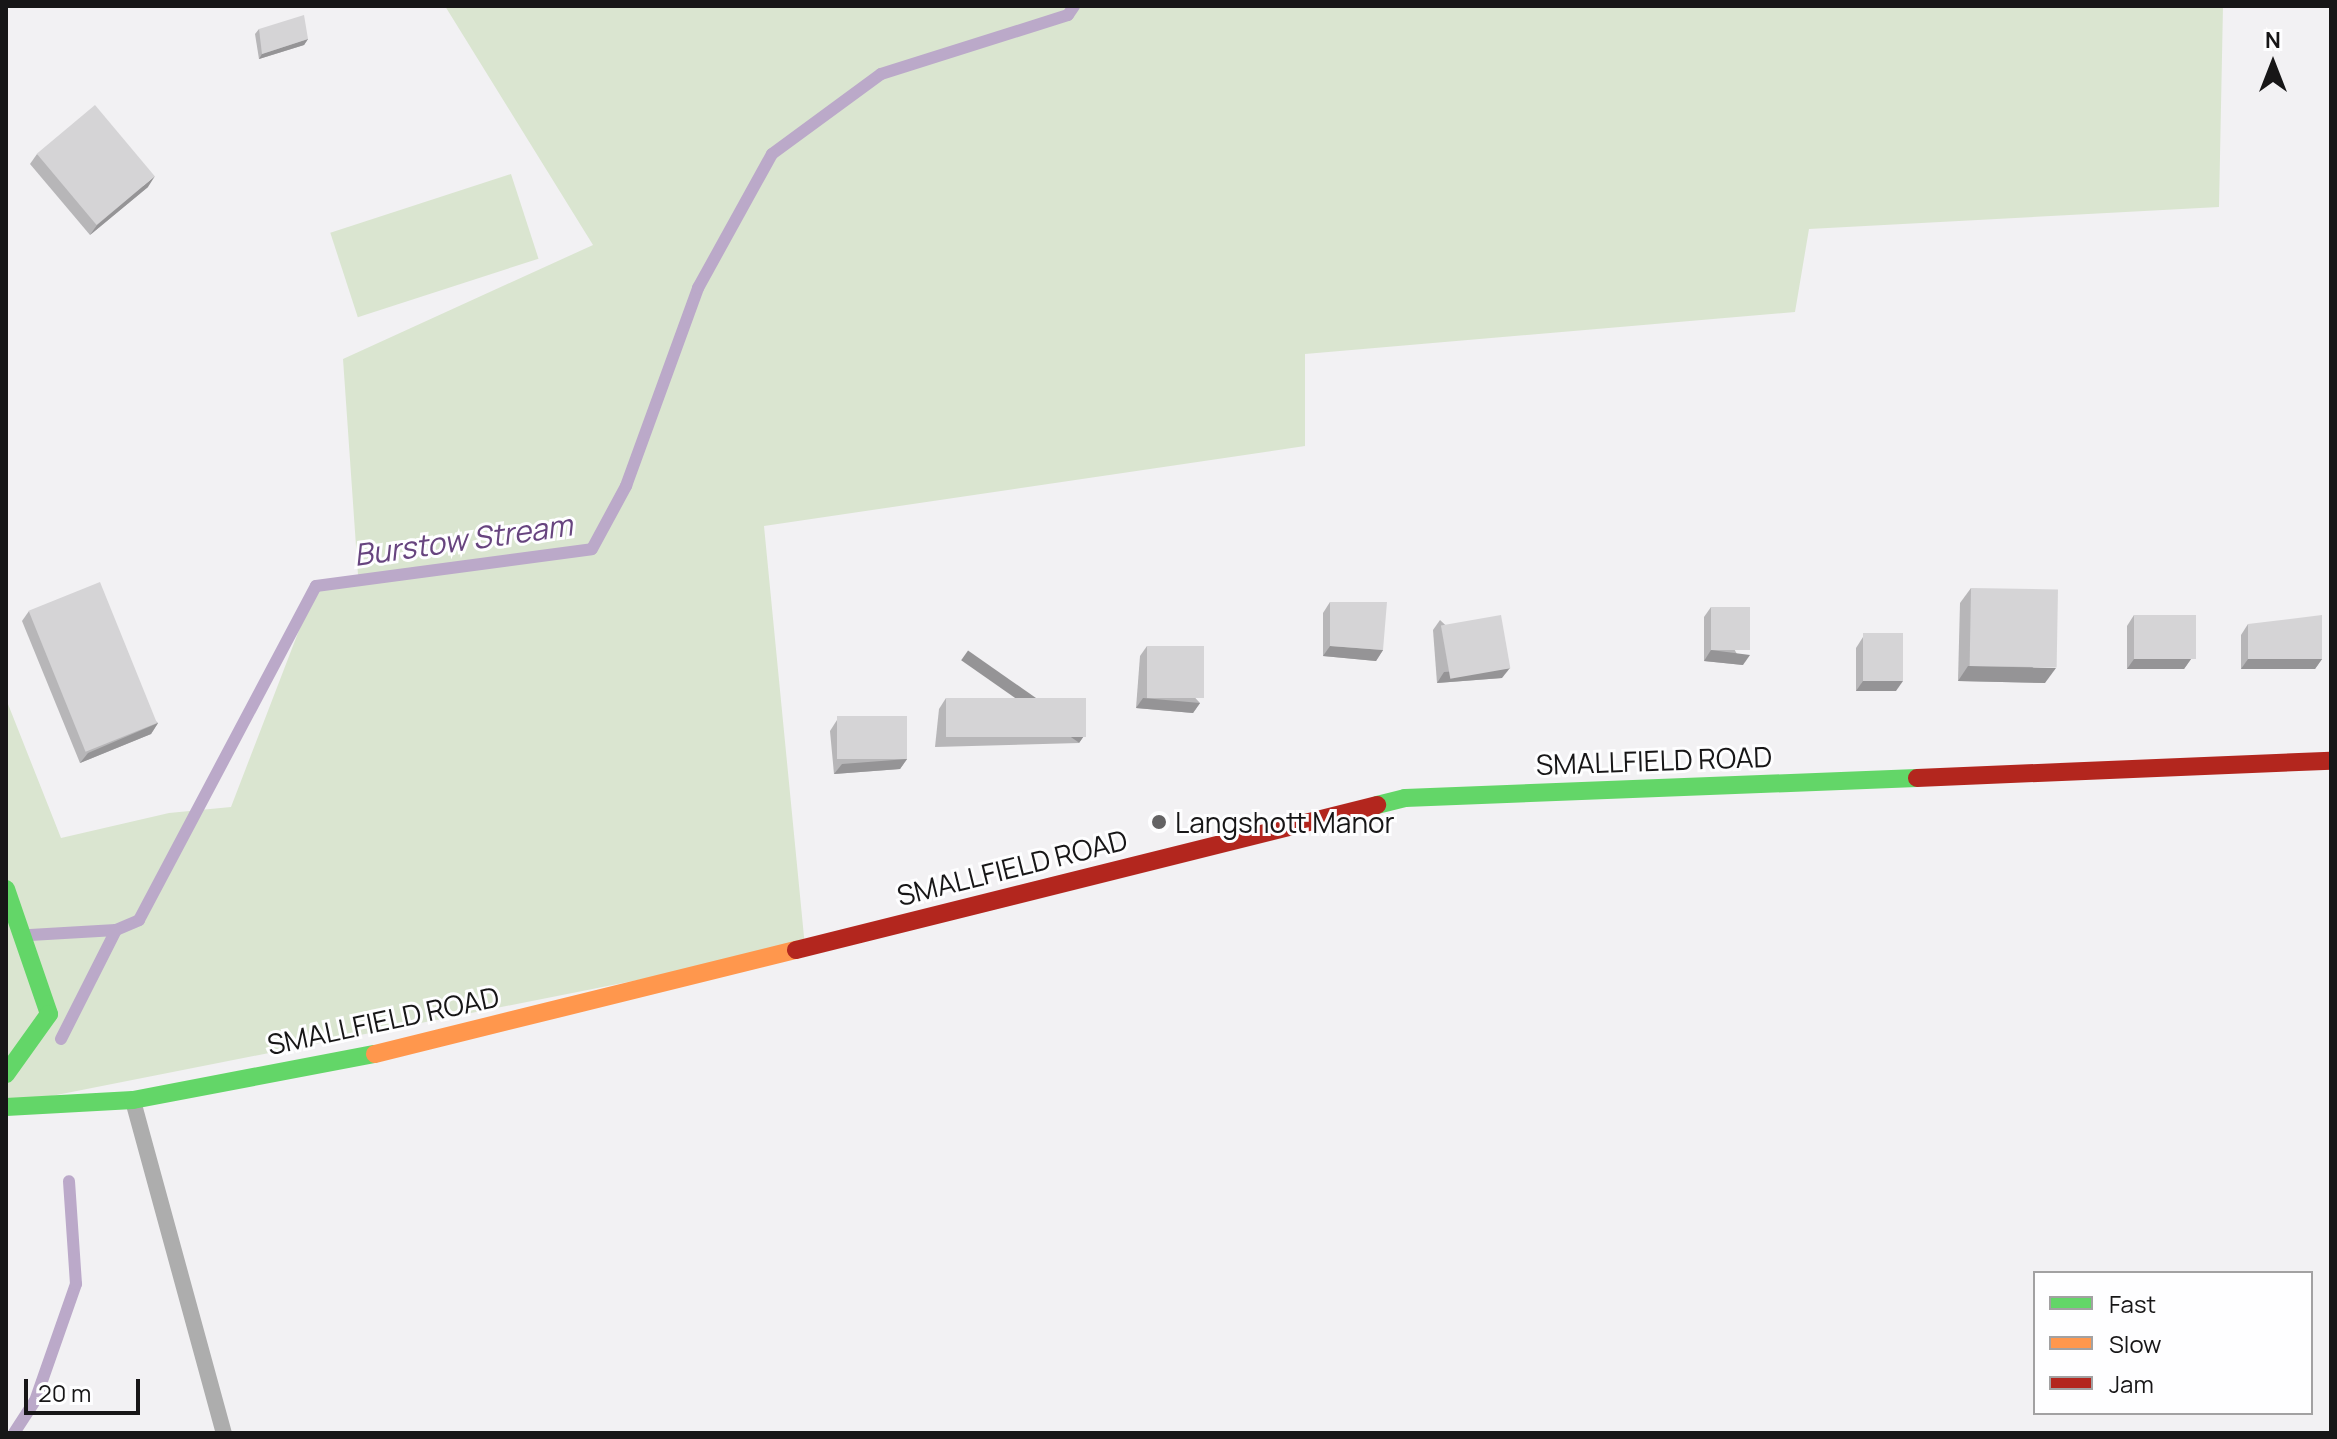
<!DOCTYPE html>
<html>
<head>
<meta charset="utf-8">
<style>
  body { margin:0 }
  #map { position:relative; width:2337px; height:1439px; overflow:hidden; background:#f2f1f3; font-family:Manrope,sans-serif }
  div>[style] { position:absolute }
  .green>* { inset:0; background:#dae5d0; transform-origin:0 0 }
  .stream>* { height:12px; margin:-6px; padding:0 6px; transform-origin:6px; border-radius:6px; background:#bba9c9 }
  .lane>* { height:16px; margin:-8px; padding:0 8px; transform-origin:8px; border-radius:8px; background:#adadad }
  .fast>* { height:18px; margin:-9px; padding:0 9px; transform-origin:9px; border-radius:9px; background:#63d668 }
  .slow>* { height:18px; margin:-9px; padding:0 9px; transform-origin:9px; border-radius:9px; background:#ff974d }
  .jam>* { height:18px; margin:-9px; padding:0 9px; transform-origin:9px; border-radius:9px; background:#b3261e }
  .wall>* { inset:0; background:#b7b6b8 }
  .shaded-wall>* { inset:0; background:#959496; transform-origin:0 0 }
  .building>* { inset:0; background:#d5d4d6; transform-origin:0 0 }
  .dots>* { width:22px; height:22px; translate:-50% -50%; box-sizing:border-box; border:4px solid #fefeff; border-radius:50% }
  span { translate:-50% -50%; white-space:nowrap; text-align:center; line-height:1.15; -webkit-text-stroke:6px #fefeff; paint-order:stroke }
  .street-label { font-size:28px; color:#171617 }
  .poi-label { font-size:28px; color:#171617 }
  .left { translate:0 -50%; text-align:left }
  .water-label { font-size:30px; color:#67447f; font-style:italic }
  .frame { position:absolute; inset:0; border:8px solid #171617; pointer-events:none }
  .legend { position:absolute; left:2033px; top:1271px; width:280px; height:144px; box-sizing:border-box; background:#fefeff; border:2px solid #a2a1a2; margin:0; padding:10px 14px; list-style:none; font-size:24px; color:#171617 }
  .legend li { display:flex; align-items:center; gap:16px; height:40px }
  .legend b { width:40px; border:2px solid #a2a1a2 }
  .north { position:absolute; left:2233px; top:24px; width:80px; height:80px; -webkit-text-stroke:6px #fefeff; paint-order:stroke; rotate:0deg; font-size:22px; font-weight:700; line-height:32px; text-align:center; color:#171617 }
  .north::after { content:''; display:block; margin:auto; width:28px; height:36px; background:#171617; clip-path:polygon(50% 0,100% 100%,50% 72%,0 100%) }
  .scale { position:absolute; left:24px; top:1379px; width:116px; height:36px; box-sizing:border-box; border:4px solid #171617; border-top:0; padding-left:10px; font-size:24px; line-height:28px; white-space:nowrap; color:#171617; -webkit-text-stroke:6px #fefeff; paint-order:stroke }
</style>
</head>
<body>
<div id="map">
  <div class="green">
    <div style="clip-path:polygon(445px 6px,2223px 6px,2219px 207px,1809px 229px,1795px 312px,1305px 354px,1305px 446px,764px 526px,805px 947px,6px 1105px,6px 699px,61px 838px,169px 813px,231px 807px,316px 586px,358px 575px,343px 359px,593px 245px)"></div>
    <div style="left:511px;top:174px;width:89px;height:190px;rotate:72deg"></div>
  </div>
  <div class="stream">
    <div style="left:30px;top:935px;width:86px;rotate:-3.3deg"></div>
    <div style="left:116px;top:930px;width:25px;rotate:-23deg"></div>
    <div style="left:139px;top:920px;width:378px;rotate:-62.1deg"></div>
    <div style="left:316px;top:586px;width:278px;rotate:-7.6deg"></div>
    <div style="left:592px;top:549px;width:72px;rotate:-61.6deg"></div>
    <div style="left:626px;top:486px;width:211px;rotate:-70deg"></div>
    <div style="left:698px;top:288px;width:153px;rotate:-61.1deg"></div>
    <div style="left:772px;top:154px;width:135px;rotate:-36.3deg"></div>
    <div style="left:881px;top:74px;width:196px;rotate:-17.5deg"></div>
    <div style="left:1068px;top:15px;width:11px;rotate:-56deg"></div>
    <div style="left:61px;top:1039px;width:122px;rotate:-63.2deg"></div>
    <div style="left:14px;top:1433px;width:38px;rotate:-57deg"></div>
    <div style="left:35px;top:1401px;width:124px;rotate:-70.7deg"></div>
    <div style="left:76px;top:1284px;width:103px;rotate:-93.9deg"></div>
  </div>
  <div class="lane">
    <div style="left:133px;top:1101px;width:344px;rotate:74.7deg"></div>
  </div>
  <div class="fast">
    <div style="left:1377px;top:805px;width:29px;rotate:-14deg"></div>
    <div style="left:1405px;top:798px;width:512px;rotate:-2.24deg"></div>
    <div style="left:6px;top:889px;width:132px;rotate:71deg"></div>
    <div style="left:49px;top:1014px;width:74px;rotate:125.6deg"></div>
    <div style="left:6px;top:1107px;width:127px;rotate:-3.2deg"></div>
    <div style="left:133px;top:1100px;width:246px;rotate:-10.8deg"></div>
  </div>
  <div class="slow">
    <div style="left:375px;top:1054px;width:434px;rotate:-13.9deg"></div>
  </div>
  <div class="jam">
    <div style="left:1917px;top:778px;width:414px;rotate:-2.4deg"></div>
    <div style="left:796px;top:950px;width:599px;rotate:-14.01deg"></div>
  </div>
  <div class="wall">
    <div style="clip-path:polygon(259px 29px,308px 39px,304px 45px,259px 59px,255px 34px)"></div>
    <div style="clip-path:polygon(37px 154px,148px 187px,90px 235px,30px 164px)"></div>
    <div style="clip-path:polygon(1971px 588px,2045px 683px,1958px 681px,1960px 603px)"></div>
    <div style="clip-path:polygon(1330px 602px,1383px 650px,1376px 661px,1323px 656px,1323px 613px)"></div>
    <div style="clip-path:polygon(1711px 607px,1743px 665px,1704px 661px,1704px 617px)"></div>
    <div style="clip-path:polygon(29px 611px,158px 723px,151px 734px,80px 763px,22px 621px)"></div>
    <div style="clip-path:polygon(2134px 615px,2191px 659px,2184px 669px,2127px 669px,2127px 626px)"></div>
    <div style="clip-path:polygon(1440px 620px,1502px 678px,1437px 683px,1433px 630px)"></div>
    <div style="clip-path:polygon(2248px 624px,2322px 659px,2315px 669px,2241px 669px,2241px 635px)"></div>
    <div style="clip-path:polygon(1863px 637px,1896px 691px,1856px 691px,1856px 648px)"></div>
    <div style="clip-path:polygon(1147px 646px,1200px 703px,1193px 713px,1136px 708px,1140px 656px)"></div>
    <div style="clip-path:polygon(946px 698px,1086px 733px,1079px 743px,935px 747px,939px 709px)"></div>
    <div style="clip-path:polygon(837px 720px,907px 759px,900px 769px,834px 774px,830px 731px)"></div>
  </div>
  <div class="shaded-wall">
    <div style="clip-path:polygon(308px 39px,304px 45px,259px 59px,262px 54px)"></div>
    <div style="clip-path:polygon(155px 176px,148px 187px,90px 235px,97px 225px)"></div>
    <div style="clip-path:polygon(1330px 646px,1383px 650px,1376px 661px,1323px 656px)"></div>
    <div style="clip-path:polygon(1711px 650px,1750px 655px,1743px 665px,1704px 661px)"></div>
    <div style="clip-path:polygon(2134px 659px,2191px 659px,2184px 669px,2127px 669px)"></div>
    <div style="clip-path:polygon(2248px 659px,2322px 659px,2315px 669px,2241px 669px)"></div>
    <div style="clip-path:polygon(1968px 666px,2056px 668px,2045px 683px,1958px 681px)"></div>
    <div style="clip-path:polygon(1510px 668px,1502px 678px,1437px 683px,1444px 672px)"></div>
    <div style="clip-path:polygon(1863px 681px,1903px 681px,1896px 691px,1856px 691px)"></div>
    <div style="clip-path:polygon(1143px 698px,1200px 703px,1193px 713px,1136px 708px)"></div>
    <div style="clip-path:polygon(158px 723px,151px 734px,80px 763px,88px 753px)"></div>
    <div style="left:1086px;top:733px;width:12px;height:144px;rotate:125deg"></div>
    <div style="clip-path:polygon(907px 759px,900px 769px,834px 774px,842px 764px)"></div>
  </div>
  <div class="building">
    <div style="clip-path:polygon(304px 15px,308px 39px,262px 54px,259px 29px)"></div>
    <div style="left:95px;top:105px;width:93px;height:76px;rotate:50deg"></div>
    <div style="left:100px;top:582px;width:152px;height:77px;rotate:68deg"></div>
    <div style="left:1971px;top:588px;width:87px;height:78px;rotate:1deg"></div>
    <div style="clip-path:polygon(1330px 602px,1387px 602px,1383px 650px,1330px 646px)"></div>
    <div style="left:1711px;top:607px;width:39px;height:43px"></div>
    <div style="left:1501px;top:615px;width:54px;height:61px;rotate:80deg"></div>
    <div style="left:2134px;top:615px;width:62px;height:44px"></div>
    <div style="clip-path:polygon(2322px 615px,2322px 659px,2248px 659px,2248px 624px)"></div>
    <div style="left:1903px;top:633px;width:48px;height:40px;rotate:90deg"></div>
    <div style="left:1147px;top:646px;width:57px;height:52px"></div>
    <div style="left:946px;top:698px;width:140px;height:39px"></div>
    <div style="left:907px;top:716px;width:43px;height:70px;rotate:90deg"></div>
  </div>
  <div class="dots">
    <div style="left:1159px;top:822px;background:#646364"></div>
  </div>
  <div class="street-label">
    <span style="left:1654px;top:760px;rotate:-2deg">SMALLFIELD ROAD</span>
    <span style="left:1012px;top:867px;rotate:-14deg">SMALLFIELD ROAD</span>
    <span style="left:383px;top:1020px;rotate:-12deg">SMALLFIELD ROAD</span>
  </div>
  <div class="poi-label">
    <span class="left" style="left:1175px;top:822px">Langshott Manor</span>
  </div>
  <div class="water-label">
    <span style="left:463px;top:540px;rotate:-8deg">Burstow Stream</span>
  </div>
  <div class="frame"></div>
  <ul class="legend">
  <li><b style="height:10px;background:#63d668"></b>Fast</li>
  <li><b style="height:10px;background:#ff974d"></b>Slow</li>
  <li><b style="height:10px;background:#b3261e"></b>Jam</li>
  </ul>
  <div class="north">N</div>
  <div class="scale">20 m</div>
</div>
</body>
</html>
